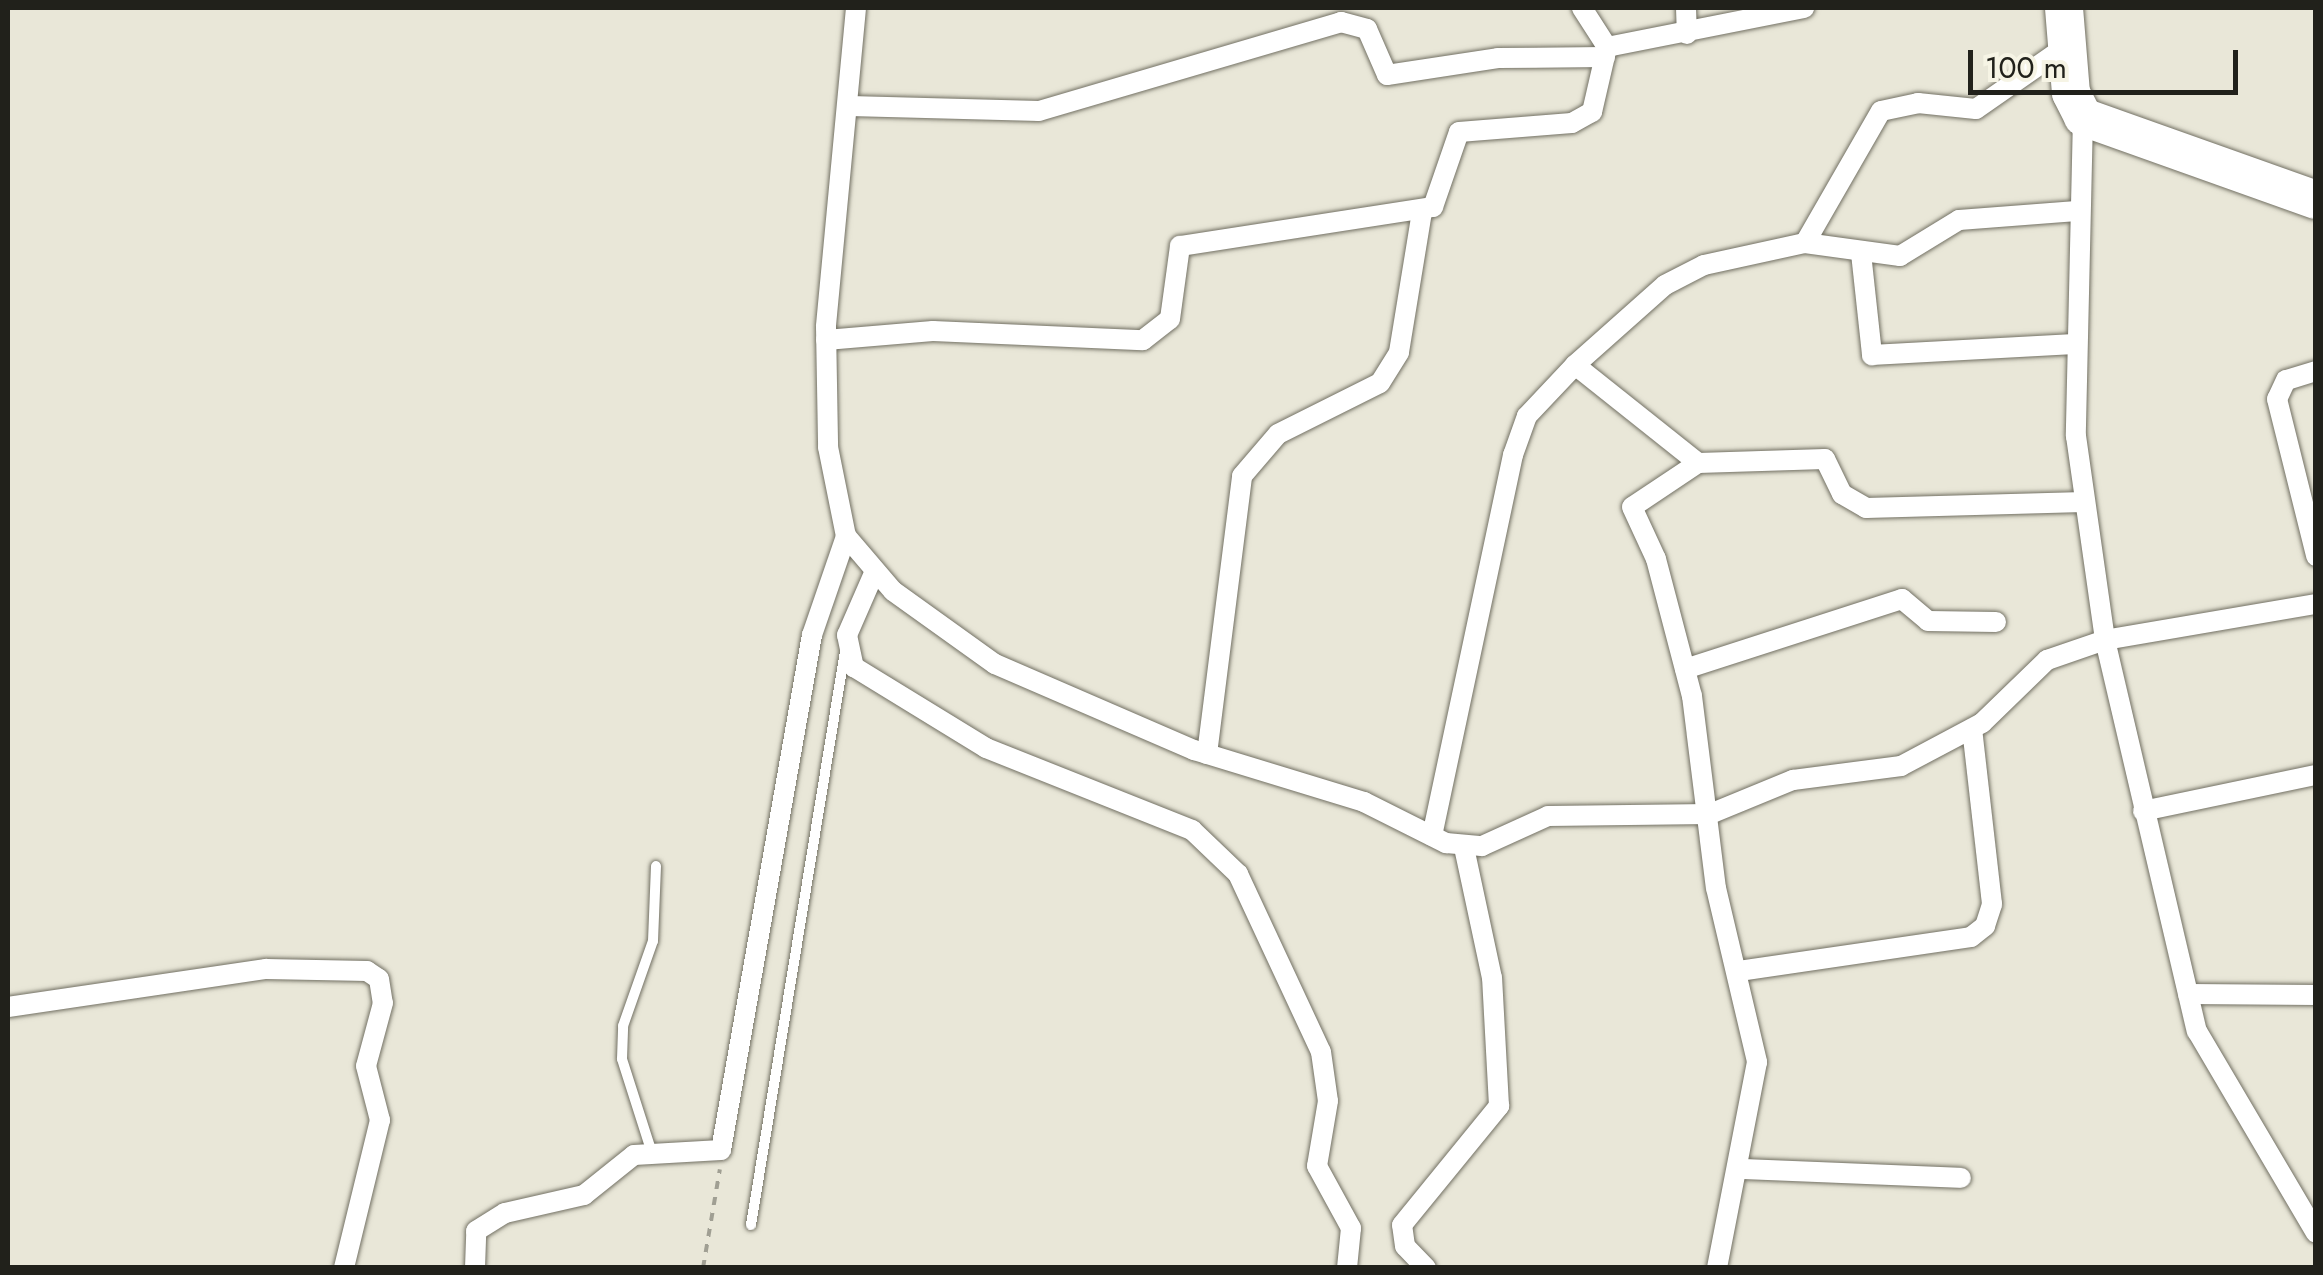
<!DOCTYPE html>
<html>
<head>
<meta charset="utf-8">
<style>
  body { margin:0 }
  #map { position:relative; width:2323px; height:1275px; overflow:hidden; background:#e9e7d8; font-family:Jost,sans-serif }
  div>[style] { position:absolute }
  .path>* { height:4px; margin-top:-2px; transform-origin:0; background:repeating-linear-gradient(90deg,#a09f93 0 8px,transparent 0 16px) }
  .roads { filter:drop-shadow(0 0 2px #727063) drop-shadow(0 0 2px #727063) }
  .lane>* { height:10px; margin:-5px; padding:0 5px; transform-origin:5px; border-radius:5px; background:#fff }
  .street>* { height:20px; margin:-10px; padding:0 10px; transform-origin:10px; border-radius:10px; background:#fff }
  .highway>* { height:38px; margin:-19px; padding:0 19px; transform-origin:19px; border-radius:19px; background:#fff }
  span { translate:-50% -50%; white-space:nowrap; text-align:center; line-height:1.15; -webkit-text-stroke:8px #f6f4e5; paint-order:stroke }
  .frame { position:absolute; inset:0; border:10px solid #21211b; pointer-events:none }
  .scale { position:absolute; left:1968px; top:50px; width:270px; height:45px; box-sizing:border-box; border:5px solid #21211b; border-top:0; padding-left:12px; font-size:30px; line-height:35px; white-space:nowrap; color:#21211b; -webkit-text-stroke:8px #f6f4e5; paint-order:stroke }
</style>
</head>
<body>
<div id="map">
  <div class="path">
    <div style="left:703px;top:1268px;width:100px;rotate:-80.3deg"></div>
  </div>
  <div class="roads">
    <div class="lane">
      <div style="left:652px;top:1153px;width:99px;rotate:-107.7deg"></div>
      <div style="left:622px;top:1059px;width:33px;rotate:-88deg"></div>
      <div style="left:623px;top:1026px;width:90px;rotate:-70.6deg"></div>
      <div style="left:653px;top:941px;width:75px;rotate:-87.7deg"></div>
      <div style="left:751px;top:1225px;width:582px;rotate:-80.7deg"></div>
    </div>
    <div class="street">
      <div style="left:856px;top:8px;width:320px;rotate:95.4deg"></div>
      <div style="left:826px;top:327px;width:120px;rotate:89deg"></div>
      <div style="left:828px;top:447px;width:91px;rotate:78.6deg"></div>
      <div style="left:846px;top:536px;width:72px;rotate:49.5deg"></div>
      <div style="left:893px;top:591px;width:125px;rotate:35.6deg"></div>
      <div style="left:995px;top:664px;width:217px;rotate:23.4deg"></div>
      <div style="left:1194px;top:750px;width:178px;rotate:17deg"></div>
      <div style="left:1364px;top:802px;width:92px;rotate:26.6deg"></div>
      <div style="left:1446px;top:843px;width:36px;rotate:5deg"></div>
      <div style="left:1482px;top:846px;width:72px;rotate:-24.4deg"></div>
      <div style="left:1548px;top:816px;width:162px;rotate:-0.7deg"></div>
      <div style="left:1710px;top:814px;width:90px;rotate:-22.3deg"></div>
      <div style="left:1793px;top:780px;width:109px;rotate:-7.4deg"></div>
      <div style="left:1901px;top:766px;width:92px;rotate:-28deg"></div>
      <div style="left:1982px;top:723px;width:91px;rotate:-44.1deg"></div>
      <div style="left:2047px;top:660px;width:61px;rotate:-19deg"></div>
      <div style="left:2105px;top:640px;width:214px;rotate:-9.7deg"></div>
      <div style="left:1582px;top:8px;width:46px;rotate:57.3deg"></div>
      <div style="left:1607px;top:47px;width:201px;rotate:-11.2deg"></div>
      <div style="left:1686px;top:8px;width:26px;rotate:88deg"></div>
      <div style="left:850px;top:106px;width:189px;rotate:1.5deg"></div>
      <div style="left:1039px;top:111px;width:315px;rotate:-16.4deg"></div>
      <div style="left:1341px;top:22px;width:27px;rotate:15deg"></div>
      <div style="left:1367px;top:29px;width:50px;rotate:66.5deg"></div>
      <div style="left:1387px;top:75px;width:112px;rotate:-8.7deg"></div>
      <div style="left:1498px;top:58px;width:107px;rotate:-0.5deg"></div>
      <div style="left:2083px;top:117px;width:319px;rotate:91.3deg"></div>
      <div style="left:2076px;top:436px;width:206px;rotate:81.9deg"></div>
      <div style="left:2105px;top:640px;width:402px;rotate:76.8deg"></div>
      <div style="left:2197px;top:1031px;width:234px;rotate:59.5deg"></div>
      <div style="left:1805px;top:243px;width:152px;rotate:-60.1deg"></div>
      <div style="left:1881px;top:111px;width:38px;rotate:-12deg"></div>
      <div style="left:1918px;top:103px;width:58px;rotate:5.9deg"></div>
      <div style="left:1976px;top:109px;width:108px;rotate:-34.9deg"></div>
      <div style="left:1861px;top:253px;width:103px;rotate:83.8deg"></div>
      <div style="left:1872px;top:355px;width:202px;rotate:-3.1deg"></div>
      <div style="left:826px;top:340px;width:107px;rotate:-4.8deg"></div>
      <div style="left:933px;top:331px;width:210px;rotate:2.5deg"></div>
      <div style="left:1143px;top:340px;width:34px;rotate:-38deg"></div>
      <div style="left:1170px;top:319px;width:74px;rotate:-82.2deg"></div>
      <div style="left:1180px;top:246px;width:256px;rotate:-8.8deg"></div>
      <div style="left:1433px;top:207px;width:79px;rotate:-70.9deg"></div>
      <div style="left:1459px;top:132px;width:113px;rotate:-4.6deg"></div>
      <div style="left:1572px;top:123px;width:23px;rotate:-29deg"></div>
      <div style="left:1592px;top:112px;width:67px;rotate:-77deg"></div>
      <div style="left:1575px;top:365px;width:157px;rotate:38.5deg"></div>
      <div style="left:1698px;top:463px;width:127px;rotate:-1.8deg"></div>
      <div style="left:1825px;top:459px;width:39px;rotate:64deg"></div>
      <div style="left:1842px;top:494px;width:28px;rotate:30deg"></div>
      <div style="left:1866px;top:508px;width:218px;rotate:-1.6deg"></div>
      <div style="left:2316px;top:371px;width:31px;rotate:163deg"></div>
      <div style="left:2286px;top:380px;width:21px;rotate:115deg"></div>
      <div style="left:2277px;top:399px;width:162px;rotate:76deg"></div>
      <div style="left:1698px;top:463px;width:79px;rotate:146.3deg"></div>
      <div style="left:1632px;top:507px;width:57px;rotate:65.2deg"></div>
      <div style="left:1656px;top:559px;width:142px;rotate:75.3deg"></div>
      <div style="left:1692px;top:696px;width:193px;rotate:82.9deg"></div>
      <div style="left:1716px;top:888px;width:179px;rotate:76.7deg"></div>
      <div style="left:1757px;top:1062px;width:210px;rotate:101deg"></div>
      <div style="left:875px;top:571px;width:70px;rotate:113.6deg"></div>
      <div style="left:847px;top:635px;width:33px;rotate:78deg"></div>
      <div style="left:854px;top:667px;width:155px;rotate:31.5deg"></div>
      <div style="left:986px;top:748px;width:222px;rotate:21.7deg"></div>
      <div style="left:1192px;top:830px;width:64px;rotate:43.7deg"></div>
      <div style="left:1238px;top:874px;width:196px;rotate:65deg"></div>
      <div style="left:1321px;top:1052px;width:49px;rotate:81.9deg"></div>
      <div style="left:1328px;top:1101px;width:66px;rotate:99.6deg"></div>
      <div style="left:1317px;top:1166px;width:71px;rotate:61.3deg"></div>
      <div style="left:1351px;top:1228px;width:40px;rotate:95.7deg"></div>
      <div style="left:1685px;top:669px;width:228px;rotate:-17.9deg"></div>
      <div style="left:1902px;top:599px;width:34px;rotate:40deg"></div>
      <div style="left:1928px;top:621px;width:68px;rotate:0.8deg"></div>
      <div style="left:1207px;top:754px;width:280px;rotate:-82.8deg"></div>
      <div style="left:1242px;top:476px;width:55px;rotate:-49.4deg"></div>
      <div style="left:1278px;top:434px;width:114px;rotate:-26.6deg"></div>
      <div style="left:1380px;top:383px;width:36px;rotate:-58deg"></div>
      <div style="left:1399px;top:352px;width:143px;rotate:-80.7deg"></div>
      <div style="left:2143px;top:811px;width:177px;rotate:-11.8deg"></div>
      <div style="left:1432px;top:836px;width:390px;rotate:-78deg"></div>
      <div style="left:1513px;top:455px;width:41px;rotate:-70.3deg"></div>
      <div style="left:1527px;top:416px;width:70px;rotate:-46.7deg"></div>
      <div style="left:1575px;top:365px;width:120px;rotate:-41.6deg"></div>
      <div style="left:1665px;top:285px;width:44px;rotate:-27.1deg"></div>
      <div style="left:1704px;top:265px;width:103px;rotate:-12.3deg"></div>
      <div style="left:1805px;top:243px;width:96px;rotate:7.8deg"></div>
      <div style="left:1900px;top:256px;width:69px;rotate:-31.4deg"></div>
      <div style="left:1959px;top:220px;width:118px;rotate:-4.4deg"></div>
      <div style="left:1739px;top:971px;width:234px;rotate:-8.3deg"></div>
      <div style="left:1971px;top:937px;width:18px;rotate:-38deg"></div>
      <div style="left:1985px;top:926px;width:23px;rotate:-72deg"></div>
      <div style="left:1992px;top:904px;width:176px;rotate:-96.5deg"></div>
      <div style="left:2188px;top:994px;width:128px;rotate:0.4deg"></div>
      <div style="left:8px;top:1007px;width:261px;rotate:-8.4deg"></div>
      <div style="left:266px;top:969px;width:101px;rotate:1.1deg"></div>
      <div style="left:367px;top:971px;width:14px;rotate:34deg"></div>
      <div style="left:379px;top:979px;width:24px;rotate:81deg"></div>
      <div style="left:383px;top:1003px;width:65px;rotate:105.1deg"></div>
      <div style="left:366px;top:1066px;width:56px;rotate:75.5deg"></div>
      <div style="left:380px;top:1120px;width:152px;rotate:103.7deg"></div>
      <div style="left:1741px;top:1169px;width:220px;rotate:2.3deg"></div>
      <div style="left:475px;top:1268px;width:37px;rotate:-88deg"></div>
      <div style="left:476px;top:1231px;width:34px;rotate:-32deg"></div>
      <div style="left:505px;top:1213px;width:81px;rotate:-12.8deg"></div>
      <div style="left:584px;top:1195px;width:64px;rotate:-38.7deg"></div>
      <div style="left:634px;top:1155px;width:87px;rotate:-3.3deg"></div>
      <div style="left:721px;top:1150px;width:523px;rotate:-79.98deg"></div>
      <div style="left:812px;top:635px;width:105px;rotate:-71deg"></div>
      <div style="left:1426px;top:1268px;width:30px;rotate:-134deg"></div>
      <div style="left:1405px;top:1246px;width:21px;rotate:-98deg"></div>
      <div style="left:1402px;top:1225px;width:154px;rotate:-50.8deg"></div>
      <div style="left:1499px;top:1106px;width:128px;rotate:-93.1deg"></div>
      <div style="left:1492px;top:978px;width:134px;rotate:-102.1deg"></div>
    </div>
    <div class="highway">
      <div style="left:2064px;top:8px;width:85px;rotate:85.3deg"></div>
      <div style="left:2071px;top:93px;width:27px;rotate:63deg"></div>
      <div style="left:2083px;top:117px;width:247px;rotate:19.6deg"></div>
    </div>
  </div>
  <div class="frame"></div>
  <div class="scale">100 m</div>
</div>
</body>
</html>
